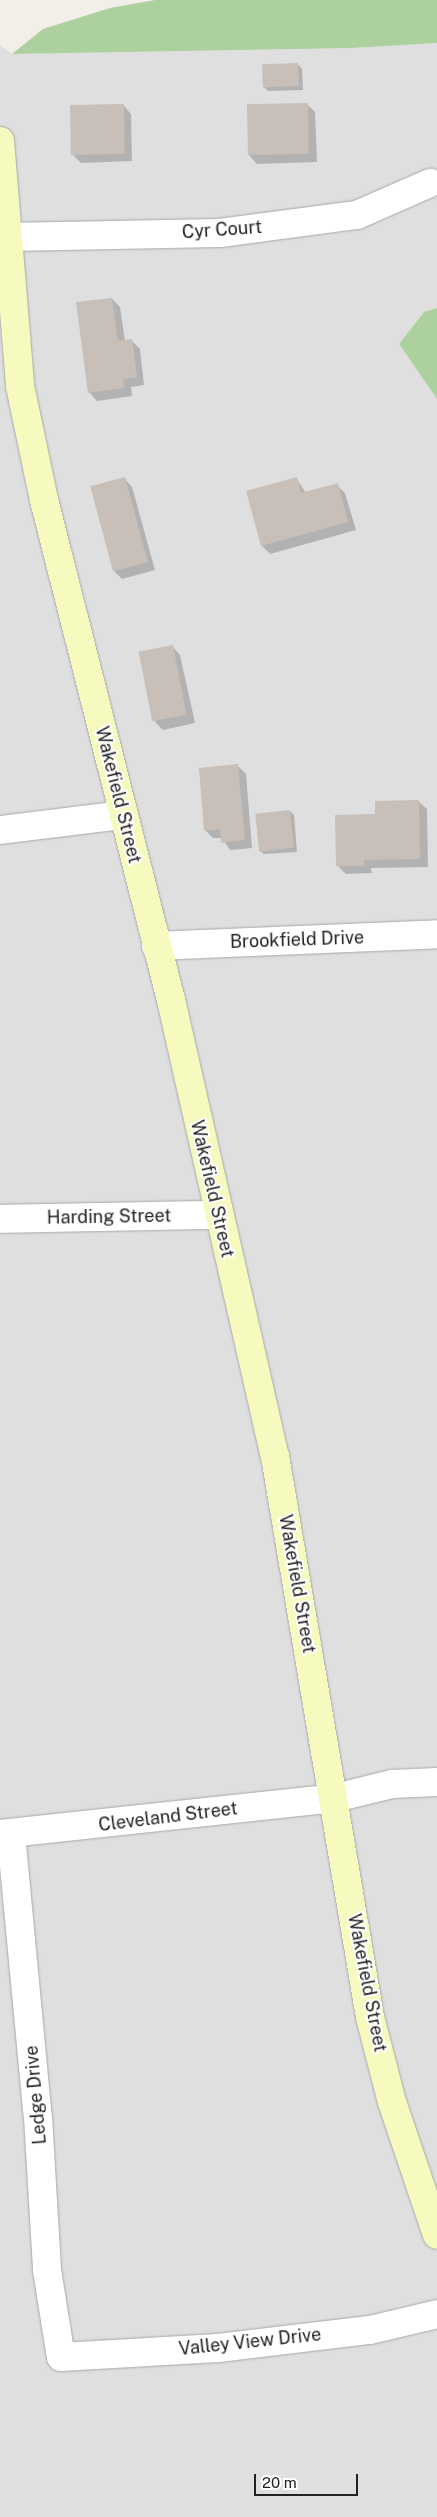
<!DOCTYPE html>
<html>
<head>
<meta charset="utf-8">
<style>
  body { margin:0 }
  #map { position:relative; width:437px; height:2517px; overflow:hidden; background:#f2efe9; font-family:"Public Sans",sans-serif }
  div>[style] { position:absolute }
  .residential>* { inset:0; background:#e0dfdf }
  .forest>* { inset:0; background:#add19e }
  .shadow>* { inset:0; background:#0003 }
  .building>* { inset:0; background:#c7bfb8; transform-origin:0 0 }
  .roads { filter:drop-shadow(0 0 1px #a9a9a9) drop-shadow(0 0 1px #a9a9a9) }
  .street>* { height:28px; margin:-14px; padding:0 14px; transform-origin:14px; border-radius:14px; background:#fff }
  .secondary>* { height:28px; margin:-14px; padding:0 14px; transform-origin:14px; border-radius:14px; background:#f7fabf }
  span { translate:-50% -50%; white-space:nowrap; text-align:center; line-height:1.15; -webkit-text-stroke:4px #fff; paint-order:stroke }
  .street-label { font-size:18px; color:#222 }
  .scale { position:absolute; left:254px; top:2474px; width:104px; height:22px; box-sizing:border-box; border:2px solid #222; border-top:0; padding-left:6px; font-size:15px; line-height:18px; white-space:nowrap; color:#222; -webkit-text-stroke:4px #fff; paint-order:stroke }
</style>
</head>
<body>
<div id="map">
  <div class="residential">
    <div style="clip-path:polygon(437px 43px,437px 308px,424px 312px,399px 344px,437px 399px,437px 2517px,0 2517px,0 45px,12px 54px,352px 48px)"></div>
  </div>
  <div class="forest">
    <div style="clip-path:polygon(155px 0,437px 0,437px 43px,352px 48px,12px 54px,43px 29px,110px 8px)"></div>
    <div style="clip-path:polygon(437px 308px,437px 399px,399px 344px,424px 312px)"></div>
  </div>
  <div class="shadow">
    <div style="clip-path:polygon(298px 64px,302px 69px,303px 90px,268px 91px,264px 87px)"></div>
    <div style="clip-path:polygon(307px 104px,315px 112px,317px 162px,257px 164px,249px 155px)"></div>
    <div style="clip-path:polygon(123px 105px,131px 114px,132px 161px,81px 163px,72px 154px)"></div>
    <div style="clip-path:polygon(112px 299px,120px 307px,125px 341px,131px 340px,140px 349px,144px 385px,131px 387px,132px 396px,97px 401px,89px 392px)"></div>
    <div style="clip-path:polygon(124px 478px,132px 487px,155px 570px,122px 579px,114px 571px)"></div>
    <div style="clip-path:polygon(296px 478px,306px 493px,337px 485px,345px 493px,356px 530px,270px 554px,262px 546px)"></div>
    <div style="clip-path:polygon(172px 646px,180px 655px,195px 723px,163px 730px,155px 722px)"></div>
    <div style="clip-path:polygon(238px 766px,246px 774px,252px 848px,230px 850px,222px 838px,213px 838px,205px 830px)"></div>
    <div style="clip-path:polygon(418px 801px,427px 809px,428px 867px,371px 868px,372px 873px,346px 874px,337px 865px,376px 815px)"></div>
    <div style="clip-path:polygon(290px 811px,294px 815px,297px 852px,264px 854px,259px 850px)"></div>
  </div>
  <div class="building">
    <div style="left:298px;top:63px;width:23px;height:36px;rotate:88deg"></div>
    <div style="left:308px;top:103px;width:51px;height:61px;rotate:89deg"></div>
    <div style="left:124px;top:104px;width:50px;height:54px;rotate:89deg"></div>
    <div style="clip-path:polygon(112px 298px,118px 341px,132px 339px,137px 377px,123px 379px,124px 388px,88px 393px,76px 302px)"></div>
    <div style="left:125px;top:477px;width:88px;height:36px;rotate:75deg"></div>
    <div style="clip-path:polygon(297px 477px,301px 493px,338px 483px,348px 522px,261px 546px,246px 491px)"></div>
    <div style="left:173px;top:645px;width:71px;height:35px;rotate:79deg"></div>
    <div style="clip-path:polygon(238px 764px,245px 840px,221px 843px,220px 829px,204px 831px,199px 768px)"></div>
    <div style="clip-path:polygon(419px 800px,420px 859px,364px 860px,364px 866px,336px 866px,335px 815px,375px 814px,375px 801px)"></div>
    <div style="left:290px;top:810px;width:38px;height:35px;rotate:84deg"></div>
  </div>
  <div class="roads">
    <div class="street">
      <div style="left:7px;top:237px;width:213px;rotate:-1.1deg"></div>
      <div style="left:220px;top:233px;width:138px;rotate:-7.5deg"></div>
      <div style="left:357px;top:215px;width:80px;rotate:-23.7deg"></div>
      <div style="left:0;top:830px;width:123px;rotate:-7deg"></div>
      <div style="left:156px;top:946px;width:281px;rotate:-2.4deg"></div>
      <div style="left:0;top:1219px;width:217px;rotate:-1.1deg"></div>
      <div style="left:0;top:1834px;width:337px;rotate:-6.1deg"></div>
      <div style="left:335px;top:1798px;width:59px;rotate:-13.8deg"></div>
      <div style="left:392px;top:1784px;width:45px;rotate:-2.5deg"></div>
      <div style="left:11px;top:1834px;width:284px;rotate:84.6deg"></div>
      <div style="left:38px;top:2117px;width:153px;rotate:86.6deg"></div>
      <div style="left:47px;top:2270px;width:88px;rotate:80.9deg"></div>
      <div style="left:61px;top:2357px;width:157px;rotate:-3.3deg"></div>
      <div style="left:218px;top:2348px;width:153px;rotate:-6.8deg"></div>
      <div style="left:370px;top:2330px;width:69px;rotate:-13.4deg"></div>
    </div>
    <div class="secondary">
      <div style="left:0;top:141px;width:246px;rotate:85.3deg"></div>
      <div style="left:20px;top:386px;width:116px;rotate:78.1deg"></div>
      <div style="left:44px;top:500px;width:516px;rotate:75.75deg"></div>
      <div style="left:171px;top:1000px;width:468px;rotate:77.2deg"></div>
      <div style="left:275px;top:1456px;width:569px;rotate:80.39deg"></div>
      <div style="left:370px;top:2017px;width:88px;rotate:75.5deg"></div>
      <div style="left:392px;top:2102px;width:140px;rotate:71.3deg"></div>
    </div>
  </div>
  <div class="street-label">
    <span style="left:222px;top:230px;rotate:-4deg">Cyr Court</span>
    <span style="left:118px;top:795px;rotate:76deg">Wakefield Street</span>
    <span style="left:297px;top:940px;rotate:-2deg">Brookfield Drive</span>
    <span style="left:212px;top:1189px;rotate:77deg">Wakefield Street</span>
    <span style="left:109px;top:1217px;rotate:-1deg">Harding Street</span>
    <span style="left:297px;top:1584px;rotate:80deg">Wakefield Street</span>
    <span style="left:168px;top:1817px;rotate:-7deg">Cleveland Street</span>
    <span style="left:367px;top:1983px;rotate:79deg">Wakefield Street</span>
    <span style="left:36px;top:2095px;rotate:-95deg">Ledge Drive</span>
    <span style="left:250px;top:2342px;rotate:-6deg">Valley View Drive</span>
  </div>
  <div class="scale">20 m</div>
</div>
</body>
</html>
